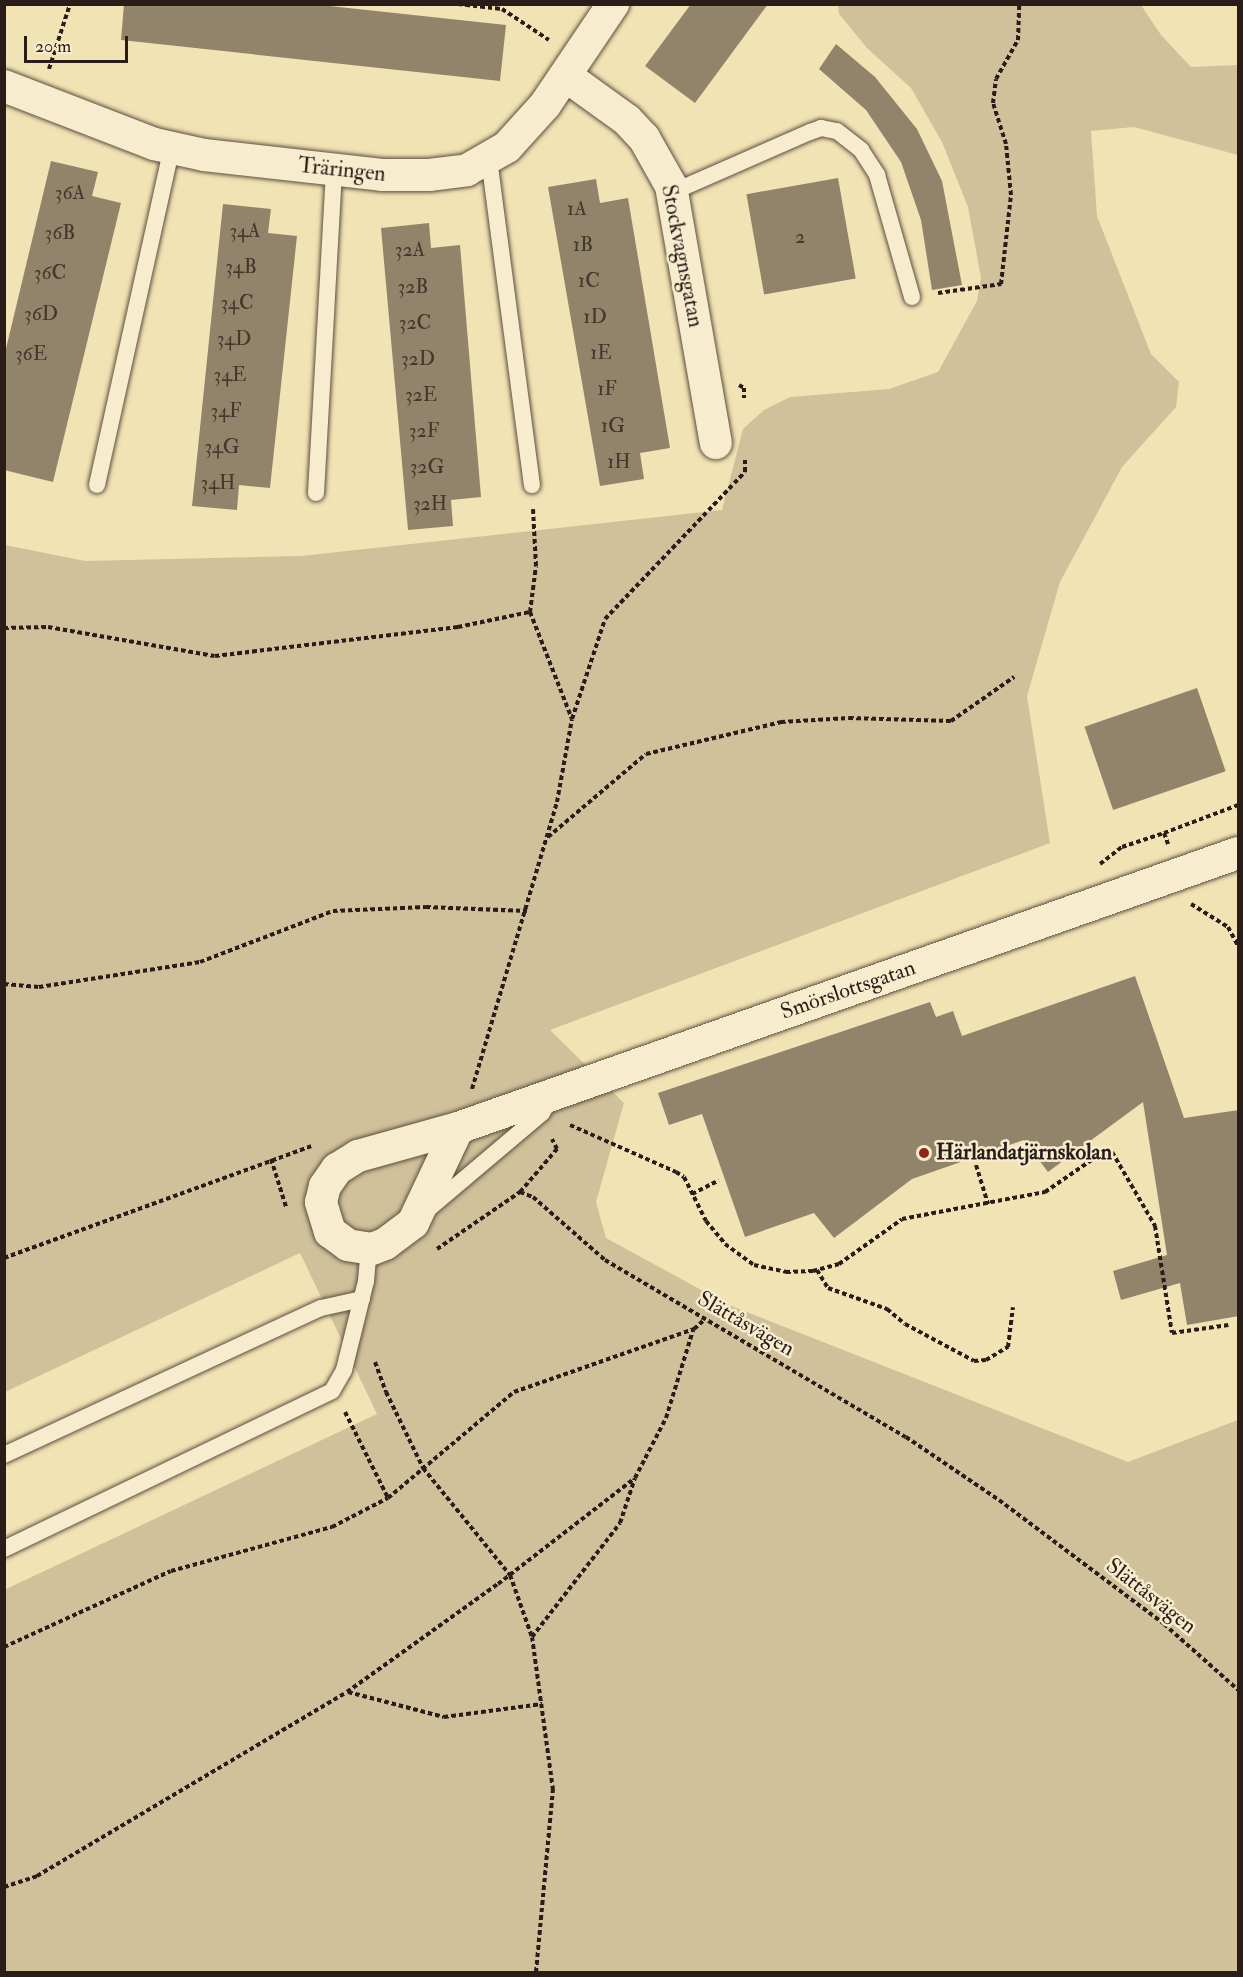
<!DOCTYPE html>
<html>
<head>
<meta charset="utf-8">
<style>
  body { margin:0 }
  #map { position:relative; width:1243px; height:1977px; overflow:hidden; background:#f2e3b4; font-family:"IM FELL Double Pica",serif }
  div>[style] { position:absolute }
  .green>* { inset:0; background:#d0c19a }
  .building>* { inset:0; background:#92846a; transform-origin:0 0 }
  .path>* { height:4px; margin-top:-2px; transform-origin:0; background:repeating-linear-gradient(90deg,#2a1d19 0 4.5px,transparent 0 7.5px) }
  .roads { filter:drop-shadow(0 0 2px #5c4e40) drop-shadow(0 0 2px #5c4e40) }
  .service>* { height:16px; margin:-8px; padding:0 8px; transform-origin:8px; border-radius:8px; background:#f7edce }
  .minor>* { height:32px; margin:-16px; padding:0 16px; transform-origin:16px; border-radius:16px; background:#f7edce }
  .dots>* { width:16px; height:16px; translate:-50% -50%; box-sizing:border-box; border:3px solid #f7edce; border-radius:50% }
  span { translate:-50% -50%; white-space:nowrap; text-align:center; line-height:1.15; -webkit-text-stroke:5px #f7edce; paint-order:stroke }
  .number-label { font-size:20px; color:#44372d }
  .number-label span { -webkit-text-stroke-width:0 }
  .street-label { font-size:22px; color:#2a1d19 }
  .poi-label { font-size:22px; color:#2a1d19; font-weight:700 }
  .left { translate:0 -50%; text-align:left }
  .frame { position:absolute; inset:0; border:6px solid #2a1d19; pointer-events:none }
  .scale { position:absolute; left:24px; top:36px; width:104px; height:27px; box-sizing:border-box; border:3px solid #2a1d19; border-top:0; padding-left:8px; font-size:18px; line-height:21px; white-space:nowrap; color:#2a1d19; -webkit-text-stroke:4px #f7edce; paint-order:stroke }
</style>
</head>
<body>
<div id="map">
  <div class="green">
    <div style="clip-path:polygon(838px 5px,1141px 5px,1161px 35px,1191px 67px,1238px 65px,1238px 155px,1134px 127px,1091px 131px,1097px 216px,1151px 354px,1179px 382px,1176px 407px,1122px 467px,1060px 582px,1027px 696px,1050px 843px,550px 1030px,624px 1103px,596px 1202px,606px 1238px,729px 1305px,1128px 1462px,1238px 1420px,1238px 1972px,5px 1972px,4px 1590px,377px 1414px,300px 1253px,5px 1392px,5px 545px,85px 561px,301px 556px,722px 510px,743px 429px,764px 410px,790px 397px,889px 389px,938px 372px,977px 301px,981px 278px,968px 207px,942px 142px,911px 88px,867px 48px,839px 14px)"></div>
  </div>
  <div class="building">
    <div style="clip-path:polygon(124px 4px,311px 4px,506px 25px,500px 81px,121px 40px)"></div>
    <div style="clip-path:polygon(691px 4px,768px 4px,695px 103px,645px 66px)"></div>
    <div style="clip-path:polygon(836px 44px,875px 77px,917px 129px,942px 181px,962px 285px,932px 290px,921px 220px,901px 162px,866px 110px,819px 69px)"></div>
    <div style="clip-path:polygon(51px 161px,98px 172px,92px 196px,121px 203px,53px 482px,4px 470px,4px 357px)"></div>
    <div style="left:838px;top:178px;width:102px;height:93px;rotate:80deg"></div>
    <div style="clip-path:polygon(596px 179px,600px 203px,628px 198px,670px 448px,640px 453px,644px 479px,600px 486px,548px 187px)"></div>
    <div style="clip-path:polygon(223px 204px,271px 209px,268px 233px,297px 236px,270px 488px,239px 485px,237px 510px,192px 506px)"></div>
    <div style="clip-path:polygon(429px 223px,431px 248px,460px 245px,481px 497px,451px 500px,453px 526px,408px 530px,381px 228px)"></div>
    <div style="left:1197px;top:688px;width:88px;height:119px;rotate:71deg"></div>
    <div style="clip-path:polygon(1135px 976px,1184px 1118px,1239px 1110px,1239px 1316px,1187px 1325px,1180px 1283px,1121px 1300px,1113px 1271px,1167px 1255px,1143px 1102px,1048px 1172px,1024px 1140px,912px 1179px,834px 1238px,814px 1213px,745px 1237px,702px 1114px,669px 1125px,658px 1093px,930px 1002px,936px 1017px,953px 1011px,962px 1036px)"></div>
  </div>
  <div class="path">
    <div style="left:458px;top:4px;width:44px;rotate:6.5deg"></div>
    <div style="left:502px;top:9px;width:56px;rotate:33.4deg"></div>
    <div style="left:49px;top:69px;width:68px;rotate:-72.1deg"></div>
    <div style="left:938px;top:293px;width:64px;rotate:-8.1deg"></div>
    <div style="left:1001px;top:284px;width:90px;rotate:-83.6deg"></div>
    <div style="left:1011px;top:195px;width:51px;rotate:-95.6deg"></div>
    <div style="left:1006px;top:144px;width:43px;rotate:-107.6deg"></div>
    <div style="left:993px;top:103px;width:24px;rotate:-83deg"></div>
    <div style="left:996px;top:79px;width:45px;rotate:-60.6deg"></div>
    <div style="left:1018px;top:40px;width:36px;rotate:-88deg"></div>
    <div style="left:739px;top:385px;width:6px;rotate:31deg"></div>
    <div style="left:744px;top:388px;width:10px;rotate:90deg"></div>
    <div style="left:530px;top:612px;width:46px;rotate:-82.6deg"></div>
    <div style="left:536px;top:566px;width:57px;rotate:-93deg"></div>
    <div style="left:4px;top:628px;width:44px;rotate:-1.3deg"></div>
    <div style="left:48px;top:627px;width:169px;rotate:9.9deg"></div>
    <div style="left:215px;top:656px;width:245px;rotate:-6.8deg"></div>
    <div style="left:458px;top:627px;width:74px;rotate:-11.8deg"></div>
    <div style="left:530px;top:612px;width:115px;rotate:68.6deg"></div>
    <div style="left:1164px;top:833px;width:79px;rotate:-20.7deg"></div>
    <div style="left:548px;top:837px;width:128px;rotate:-40.3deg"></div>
    <div style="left:646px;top:754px;width:139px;rotate:-13.3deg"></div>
    <div style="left:781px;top:722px;width:68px;rotate:-3.4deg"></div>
    <div style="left:849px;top:718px;width:102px;rotate:1.7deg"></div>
    <div style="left:951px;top:721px;width:77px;rotate:-34.9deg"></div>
    <div style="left:1100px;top:864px;width:28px;rotate:-38deg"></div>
    <div style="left:1122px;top:847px;width:44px;rotate:-18.4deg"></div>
    <div style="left:1164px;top:833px;width:12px;rotate:70deg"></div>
    <div style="left:1191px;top:904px;width:44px;rotate:31.9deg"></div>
    <div style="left:1228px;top:927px;width:21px;rotate:62deg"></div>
    <div style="left:4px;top:984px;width:35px;rotate:5deg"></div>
    <div style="left:39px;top:987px;width:163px;rotate:-8.8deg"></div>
    <div style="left:200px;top:962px;width:142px;rotate:-21deg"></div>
    <div style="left:333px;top:911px;width:93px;rotate:-2.5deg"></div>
    <div style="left:426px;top:907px;width:101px;rotate:2.3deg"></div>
    <div style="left:472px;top:1089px;width:299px;rotate:-73.5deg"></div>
    <div style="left:557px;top:802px;width:84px;rotate:-79.8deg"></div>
    <div style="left:572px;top:719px;width:105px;rotate:-71.7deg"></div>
    <div style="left:605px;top:619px;width:203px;rotate:-46.4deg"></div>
    <div style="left:745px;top:472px;width:12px;rotate:-90deg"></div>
    <div style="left:570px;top:1125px;width:116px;rotate:23.9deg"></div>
    <div style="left:676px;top:1172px;width:9px;rotate:32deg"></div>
    <div style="left:684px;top:1177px;width:49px;rotate:63.4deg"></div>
    <div style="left:706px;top:1221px;width:30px;rotate:50deg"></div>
    <div style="left:725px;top:1244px;width:36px;rotate:36deg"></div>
    <div style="left:754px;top:1265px;width:33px;rotate:12deg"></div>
    <div style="left:786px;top:1272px;width:27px;rotate:-2deg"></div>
    <div style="left:813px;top:1271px;width:27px;rotate:-15deg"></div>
    <div style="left:839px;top:1264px;width:77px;rotate:-35.5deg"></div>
    <div style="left:902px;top:1219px;width:146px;rotate:-10.7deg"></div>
    <div style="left:1045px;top:1192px;width:74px;rotate:-34.5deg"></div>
    <div style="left:1106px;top:1150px;width:6px;rotate:18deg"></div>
    <div style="left:1112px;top:1152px;width:86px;rotate:59.8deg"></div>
    <div style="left:1155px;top:1226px;width:108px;rotate:81deg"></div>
    <div style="left:1172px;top:1333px;width:57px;rotate:-8.1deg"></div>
    <div style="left:271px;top:1159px;width:50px;rotate:72.6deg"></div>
    <div style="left:976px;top:1165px;width:41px;rotate:72.9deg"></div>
    <div style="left:520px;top:1192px;width:57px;rotate:-49.3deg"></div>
    <div style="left:557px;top:1149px;width:11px;rotate:-117deg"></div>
    <div style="left:692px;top:1194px;width:30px;rotate:-27deg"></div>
    <div style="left:437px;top:1249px;width:101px;rotate:-34.5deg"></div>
    <div style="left:520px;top:1192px;width:14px;rotate:21deg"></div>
    <div style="left:533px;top:1197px;width:96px;rotate:41.2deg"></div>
    <div style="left:605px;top:1260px;width:349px;rotate:30.5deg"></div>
    <div style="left:906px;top:1437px;width:112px;rotate:34.1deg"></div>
    <div style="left:999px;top:1500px;width:206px;rotate:36.9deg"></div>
    <div style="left:1164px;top:1624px;width:99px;rotate:41.7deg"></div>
    <div style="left:4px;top:1258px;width:327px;rotate:-20deg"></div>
    <div style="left:817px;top:1270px;width:21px;rotate:59deg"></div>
    <div style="left:828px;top:1288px;width:63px;rotate:19.6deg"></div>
    <div style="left:887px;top:1309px;width:23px;rotate:40deg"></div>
    <div style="left:905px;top:1324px;width:78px;rotate:28.2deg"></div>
    <div style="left:974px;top:1361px;width:12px;rotate:-5deg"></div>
    <div style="left:986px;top:1360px;width:26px;rotate:-31deg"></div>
    <div style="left:1008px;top:1347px;width:40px;rotate:-82.9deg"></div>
    <div style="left:375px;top:1362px;width:32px;rotate:70deg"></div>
    <div style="left:386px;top:1392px;width:85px;rotate:64deg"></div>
    <div style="left:423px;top:1468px;width:138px;rotate:50.9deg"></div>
    <div style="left:510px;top:1575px;width:66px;rotate:70.5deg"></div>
    <div style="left:345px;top:1412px;width:96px;rotate:63.4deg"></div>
    <div style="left:4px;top:1647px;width:183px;rotate:-24.5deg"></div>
    <div style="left:171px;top:1571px;width:167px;rotate:-15.3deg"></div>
    <div style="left:332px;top:1527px;width:63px;rotate:-27.4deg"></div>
    <div style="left:388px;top:1498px;width:165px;rotate:-40.1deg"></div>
    <div style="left:514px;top:1392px;width:191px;rotate:-19.3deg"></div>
    <div style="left:694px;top:1329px;width:15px;rotate:-42deg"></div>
    <div style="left:348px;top:1692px;width:99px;rotate:14.6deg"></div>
    <div style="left:444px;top:1717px;width:99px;rotate:-7.6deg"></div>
    <div style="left:4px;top:1887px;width:35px;rotate:-18deg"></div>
    <div style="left:37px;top:1876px;width:360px;rotate:-30.7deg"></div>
    <div style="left:347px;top:1692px;width:186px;rotate:-35.6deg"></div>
    <div style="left:498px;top:1584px;width:173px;rotate:-37.7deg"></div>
    <div style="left:536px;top:1972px;width:183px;rotate:-84.7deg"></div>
    <div style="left:553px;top:1790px;width:154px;rotate:-97.8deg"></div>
    <div style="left:532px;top:1637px;width:144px;rotate:-52.3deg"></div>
    <div style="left:620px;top:1523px;width:47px;rotate:-71.6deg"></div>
    <div style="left:635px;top:1478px;width:68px;rotate:-62.7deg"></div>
    <div style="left:666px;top:1418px;width:92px;rotate:-72.9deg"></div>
  </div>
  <div class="roads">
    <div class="service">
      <div style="left:489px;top:159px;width:329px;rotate:82.5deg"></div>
      <div style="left:673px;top:192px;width:150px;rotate:-23.7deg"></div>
      <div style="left:810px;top:132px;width:12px;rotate:-20deg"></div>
      <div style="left:821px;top:128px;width:16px;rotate:11deg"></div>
      <div style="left:837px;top:131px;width:31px;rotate:38deg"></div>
      <div style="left:861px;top:150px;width:30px;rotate:57deg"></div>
      <div style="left:877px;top:175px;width:127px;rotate:74deg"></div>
      <div style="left:97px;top:485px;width:345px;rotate:-77.5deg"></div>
      <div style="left:316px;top:493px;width:324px;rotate:-86.8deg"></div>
      <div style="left:425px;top:1212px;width:153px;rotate:-40.2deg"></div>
      <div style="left:542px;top:1113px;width:16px;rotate:-60deg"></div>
      <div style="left:4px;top:1455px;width:349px;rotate:-24.9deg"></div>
      <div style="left:321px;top:1308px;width:42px;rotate:-12.4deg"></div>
      <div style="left:4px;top:1549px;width:364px;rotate:-25.7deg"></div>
      <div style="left:332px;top:1391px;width:24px;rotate:-60deg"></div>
      <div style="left:344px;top:1370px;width:92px;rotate:-76.1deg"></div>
      <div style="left:366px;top:1281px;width:32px;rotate:-85deg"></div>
    </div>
    <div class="minor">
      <div style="left:566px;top:76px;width:75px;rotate:35.8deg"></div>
      <div style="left:627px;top:120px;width:25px;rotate:47deg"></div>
      <div style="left:644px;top:138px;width:55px;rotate:60.6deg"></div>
      <div style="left:671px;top:186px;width:261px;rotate:80.1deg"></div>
      <div style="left:4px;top:86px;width:161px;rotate:21.1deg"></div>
      <div style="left:154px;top:144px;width:51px;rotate:12.4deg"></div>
      <div style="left:204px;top:155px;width:179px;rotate:6.4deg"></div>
      <div style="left:382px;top:175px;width:47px"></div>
      <div style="left:429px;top:175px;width:38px;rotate:-7deg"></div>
      <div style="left:467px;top:170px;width:46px;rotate:-29.9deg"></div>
      <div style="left:507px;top:147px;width:57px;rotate:-47.9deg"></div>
      <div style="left:545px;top:105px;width:122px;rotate:-56deg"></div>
      <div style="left:458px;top:1128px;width:827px;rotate:-19.42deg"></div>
      <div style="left:458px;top:1128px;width:105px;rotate:115.3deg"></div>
      <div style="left:413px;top:1223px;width:35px;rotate:143deg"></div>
      <div style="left:385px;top:1244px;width:14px;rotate:159deg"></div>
      <div style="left:372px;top:1249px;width:24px;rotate:-171deg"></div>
      <div style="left:348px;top:1245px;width:22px;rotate:-144deg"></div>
      <div style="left:330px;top:1232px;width:31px;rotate:-107deg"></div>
      <div style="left:321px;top:1202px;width:16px;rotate:-76deg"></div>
      <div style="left:325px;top:1186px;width:21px;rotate:-55deg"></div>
      <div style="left:337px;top:1169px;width:25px;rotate:-32deg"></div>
      <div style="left:358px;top:1156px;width:104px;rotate:-15.6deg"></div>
    </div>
  </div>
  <div class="dots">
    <div style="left:924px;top:1153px;background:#8f2418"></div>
  </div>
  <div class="number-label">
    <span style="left:70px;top:192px">36A</span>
    <span style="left:577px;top:208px">1A</span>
    <span style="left:245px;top:230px">34A</span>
    <span style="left:60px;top:232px">36B</span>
    <span style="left:800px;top:236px">2</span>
    <span style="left:583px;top:244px">1B</span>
    <span style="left:410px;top:249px">32A</span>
    <span style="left:241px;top:266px">34B</span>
    <span style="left:50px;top:272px">36C</span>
    <span style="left:589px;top:280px">1C</span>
    <span style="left:413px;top:286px">32B</span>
    <span style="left:237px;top:302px">34C</span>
    <span style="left:41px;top:313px">36D</span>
    <span style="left:595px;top:316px">1D</span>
    <span style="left:415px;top:322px">32C</span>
    <span style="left:234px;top:338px">34D</span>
    <span style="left:601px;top:352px">1E</span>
    <span style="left:31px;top:353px">36E</span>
    <span style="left:418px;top:358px">32D</span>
    <span style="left:230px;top:374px">34E</span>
    <span style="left:607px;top:388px">1F</span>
    <span style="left:421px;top:394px">32E</span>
    <span style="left:226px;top:410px">34F</span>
    <span style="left:613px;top:425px">1G</span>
    <span style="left:424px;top:430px">32F</span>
    <span style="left:222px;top:446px">34G</span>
    <span style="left:619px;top:461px">1H</span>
    <span style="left:427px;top:466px">32G</span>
    <span style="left:218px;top:482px">34H</span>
    <span style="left:430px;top:503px">32H</span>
  </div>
  <div class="street-label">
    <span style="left:342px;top:170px;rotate:6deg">Träringen</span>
    <span style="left:682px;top:256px;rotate:79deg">Stockvagnsgatan</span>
    <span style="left:848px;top:990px;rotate:-19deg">Smörslottsgatan</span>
    <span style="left:746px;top:1324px;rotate:30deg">Slättåsvägen</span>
    <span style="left:1151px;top:1596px;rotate:38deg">Slättåsvägen</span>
  </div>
  <div class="poi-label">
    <span class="left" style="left:936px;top:1153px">Härlandatjärnskolan</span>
  </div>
  <div class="frame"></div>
  <div class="scale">20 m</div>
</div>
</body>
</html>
